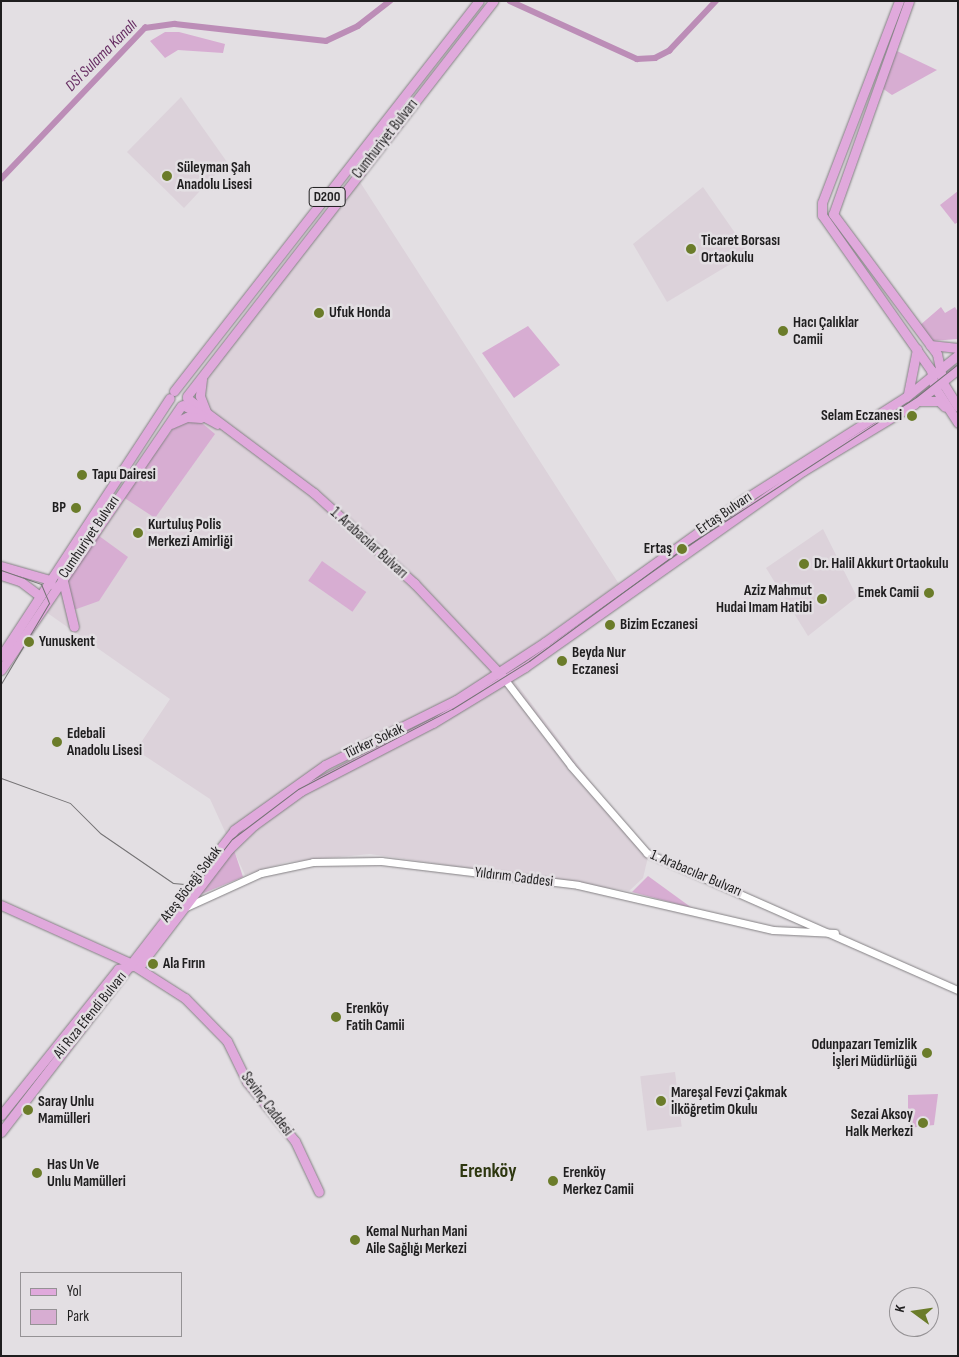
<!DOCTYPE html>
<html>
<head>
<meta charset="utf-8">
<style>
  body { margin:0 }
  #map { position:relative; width:959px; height:1357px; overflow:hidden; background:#e3dfe3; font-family:"Sofia Sans Condensed",sans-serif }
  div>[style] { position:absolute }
  .built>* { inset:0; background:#dcd2da; transform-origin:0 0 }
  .green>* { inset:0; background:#d7add2; transform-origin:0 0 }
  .canal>* { height:5.5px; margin:-2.75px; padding:0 2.75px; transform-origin:2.75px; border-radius:2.75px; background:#bc8db7 }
  .roads { filter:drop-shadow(0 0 1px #848184) drop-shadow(0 0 1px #848184) }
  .minor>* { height:7px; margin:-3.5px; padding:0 3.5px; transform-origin:3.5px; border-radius:3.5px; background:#fff }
  .major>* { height:9px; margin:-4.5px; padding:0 4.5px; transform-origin:4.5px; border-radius:4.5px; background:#e0a9dc }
  .tram>* { height:1px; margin:-0.5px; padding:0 0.5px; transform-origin:0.5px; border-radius:0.5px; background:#747274 }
  .dots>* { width:14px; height:14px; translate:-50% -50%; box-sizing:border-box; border:2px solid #e3dfe3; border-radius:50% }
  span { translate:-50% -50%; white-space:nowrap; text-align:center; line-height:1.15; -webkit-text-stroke:5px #e3dfe3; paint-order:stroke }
  .shield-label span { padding:1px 4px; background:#e3dfe3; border:1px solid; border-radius:4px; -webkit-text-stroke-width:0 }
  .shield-label { font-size:14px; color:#1f1e1f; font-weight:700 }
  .street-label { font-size:15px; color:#1f1e1f }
  .poi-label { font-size:15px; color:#1f1e1f; font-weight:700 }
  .left { translate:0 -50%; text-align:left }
  .right { translate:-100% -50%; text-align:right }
  .water-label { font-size:16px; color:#672d63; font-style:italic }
  .district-label { font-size:20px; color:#2e3710; font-weight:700 }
  .frame { position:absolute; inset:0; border:2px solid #1f1e1f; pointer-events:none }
  .legend { position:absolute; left:20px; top:1272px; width:162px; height:65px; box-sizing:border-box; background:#e3dfe3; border:1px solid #959295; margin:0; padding:6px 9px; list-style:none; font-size:15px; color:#1f1e1f }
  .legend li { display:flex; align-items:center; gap:10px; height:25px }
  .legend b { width:25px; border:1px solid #959295 }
  .north { position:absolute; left:889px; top:1287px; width:50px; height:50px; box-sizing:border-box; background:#e3dfe3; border:1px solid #959295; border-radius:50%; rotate:284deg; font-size:14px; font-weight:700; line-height:20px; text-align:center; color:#1f1e1f }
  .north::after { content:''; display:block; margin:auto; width:18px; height:22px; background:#6b7c2a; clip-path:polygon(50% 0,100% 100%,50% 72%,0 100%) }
</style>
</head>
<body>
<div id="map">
  <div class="built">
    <div style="clip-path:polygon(181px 97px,227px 162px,184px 208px,127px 152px)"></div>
    <div style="clip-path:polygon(360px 182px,619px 584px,503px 666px,648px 857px,643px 878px,629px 891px,370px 854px,287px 862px,245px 875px,210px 799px,136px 750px,170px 699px,46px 612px,223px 356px)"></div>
    <div style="clip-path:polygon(703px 187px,749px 253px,667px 302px,633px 244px)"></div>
    <div style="clip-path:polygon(823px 529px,857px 597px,808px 636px,766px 568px)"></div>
    <div style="left:675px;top:1072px;width:55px;height:35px;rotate:83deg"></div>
  </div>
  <div class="green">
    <div style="clip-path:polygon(165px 32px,179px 32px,225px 44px,223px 53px,178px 50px,165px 58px,150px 41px)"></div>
    <div style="clip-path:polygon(897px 51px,937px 70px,892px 95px,882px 88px)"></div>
    <div style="clip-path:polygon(958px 191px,958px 222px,955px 224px,940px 205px)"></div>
    <div style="clip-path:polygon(941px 307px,945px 313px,955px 307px,958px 312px,958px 339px,931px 341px,919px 326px)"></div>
    <div style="clip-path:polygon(528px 326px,560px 365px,514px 398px,482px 353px)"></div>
    <div style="clip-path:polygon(191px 421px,202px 423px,215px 434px,155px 518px,123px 497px,175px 426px)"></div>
    <div style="clip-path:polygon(95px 533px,128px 557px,99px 601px,71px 611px,63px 587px)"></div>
    <div style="left:322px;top:561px;width:54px;height:24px;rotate:35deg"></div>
    <div style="clip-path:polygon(233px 847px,243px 877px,199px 895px)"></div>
    <div style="clip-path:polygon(648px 876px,692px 908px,632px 892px)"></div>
    <div style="clip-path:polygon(938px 1094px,934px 1125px,908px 1128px,908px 1095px)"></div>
  </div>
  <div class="canal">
    <div style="left:510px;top:1px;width:140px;rotate:24.5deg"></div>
    <div style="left:637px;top:59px;width:18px;rotate:-3deg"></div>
    <div style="left:655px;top:58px;width:16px;rotate:-27deg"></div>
    <div style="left:669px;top:51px;width:69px;rotate:-46.8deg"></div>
    <div style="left:1px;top:179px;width:209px;rotate:-46.4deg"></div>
    <div style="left:145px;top:28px;width:30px;rotate:-8deg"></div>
    <div style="left:175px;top:24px;width:152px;rotate:6.4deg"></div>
    <div style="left:326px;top:41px;width:35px;rotate:-25deg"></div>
    <div style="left:358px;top:26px;width:41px;rotate:-38deg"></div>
  </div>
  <div class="roads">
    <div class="minor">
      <div style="left:502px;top:676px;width:113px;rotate:52.5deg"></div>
      <div style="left:571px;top:766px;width:116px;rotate:48.9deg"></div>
      <div style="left:647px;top:853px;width:340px;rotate:23.8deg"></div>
      <div style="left:186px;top:907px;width:82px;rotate:-24.4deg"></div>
      <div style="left:261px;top:873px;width:53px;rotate:-11.9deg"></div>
      <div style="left:313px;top:862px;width:68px;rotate:-0.8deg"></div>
      <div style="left:381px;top:861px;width:198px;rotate:6.9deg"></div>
      <div style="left:578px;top:885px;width:200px;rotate:13deg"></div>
      <div style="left:773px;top:930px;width:62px;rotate:2.8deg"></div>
    </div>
    <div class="major">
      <div style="left:899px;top:1px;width:216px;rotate:110.9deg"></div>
      <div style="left:822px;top:203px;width:12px;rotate:90deg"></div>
      <div style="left:822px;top:215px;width:189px;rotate:54.9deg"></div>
      <div style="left:931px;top:370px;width:16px;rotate:79deg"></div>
      <div style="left:934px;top:386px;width:44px;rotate:57deg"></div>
      <div style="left:909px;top:1px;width:226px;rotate:109.6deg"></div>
      <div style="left:833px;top:214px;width:174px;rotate:53.4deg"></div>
      <div style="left:937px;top:354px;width:30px;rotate:78deg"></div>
      <div style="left:943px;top:383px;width:28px;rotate:58deg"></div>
      <div style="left:930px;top:345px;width:28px;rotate:6deg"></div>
      <div style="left:202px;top:379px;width:17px;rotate:97deg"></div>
      <div style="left:200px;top:396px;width:17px;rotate:69deg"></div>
      <div style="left:174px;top:391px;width:495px;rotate:-52deg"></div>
      <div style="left:908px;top:394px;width:46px;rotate:-78.7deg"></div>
      <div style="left:187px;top:396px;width:500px;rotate:-52.2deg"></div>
      <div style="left:187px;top:398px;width:159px;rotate:36.8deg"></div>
      <div style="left:314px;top:493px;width:135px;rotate:42deg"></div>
      <div style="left:414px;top:583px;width:128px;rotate:46.6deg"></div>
      <div style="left:918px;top:401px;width:21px"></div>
      <div style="left:939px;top:401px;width:8px;rotate:45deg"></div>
      <div style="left:183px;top:405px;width:39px;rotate:29deg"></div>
      <div style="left:171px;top:424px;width:17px;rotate:-24deg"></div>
      <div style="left:187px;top:417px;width:14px;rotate:4deg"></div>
      <div style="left:1px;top:566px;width:51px;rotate:15.9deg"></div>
      <div style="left:50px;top:580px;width:4px;rotate:76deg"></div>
      <div style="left:1px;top:575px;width:20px;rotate:18deg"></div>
      <div style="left:20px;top:581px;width:25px;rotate:37deg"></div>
      <div style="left:62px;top:577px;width:51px;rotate:76.5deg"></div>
      <div style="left:1px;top:656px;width:308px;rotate:-56.8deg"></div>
      <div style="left:1px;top:670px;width:320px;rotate:-55.7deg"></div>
      <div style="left:1px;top:905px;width:141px;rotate:24.2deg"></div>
      <div style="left:130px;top:963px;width:65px;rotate:32.5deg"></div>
      <div style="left:185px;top:998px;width:60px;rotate:45.7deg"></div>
      <div style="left:227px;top:1041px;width:46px;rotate:64deg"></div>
      <div style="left:247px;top:1082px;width:76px;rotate:50.9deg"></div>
      <div style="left:295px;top:1141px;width:56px;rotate:64.8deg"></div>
      <div style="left:1px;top:1115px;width:187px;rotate:-51.3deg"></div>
      <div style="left:118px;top:969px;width:24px;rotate:-12deg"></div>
      <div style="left:141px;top:964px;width:145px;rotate:-52.6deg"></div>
      <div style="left:229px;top:849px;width:35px;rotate:-44deg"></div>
      <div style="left:254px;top:825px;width:58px;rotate:-35.9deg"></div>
      <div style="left:301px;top:791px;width:148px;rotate:-27.3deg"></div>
      <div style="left:433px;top:723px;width:108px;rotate:-31.3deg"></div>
      <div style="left:525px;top:667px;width:340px;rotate:-35.2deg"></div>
      <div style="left:803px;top:471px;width:130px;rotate:-31.1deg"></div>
      <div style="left:914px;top:404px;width:56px;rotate:-38.5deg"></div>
      <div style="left:1px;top:1132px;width:381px;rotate:-52.3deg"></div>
      <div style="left:234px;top:830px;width:112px;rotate:-35.5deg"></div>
      <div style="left:325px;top:765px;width:146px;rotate:-26.4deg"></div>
      <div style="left:456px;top:700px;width:106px;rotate:-33.1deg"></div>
      <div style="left:545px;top:642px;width:246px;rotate:-35.6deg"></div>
      <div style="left:745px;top:499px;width:191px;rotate:-32.4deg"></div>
      <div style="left:906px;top:397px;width:67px;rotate:-38.9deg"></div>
    </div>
  </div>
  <div class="tram">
    <div style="left:1px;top:570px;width:42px;rotate:19.3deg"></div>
    <div style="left:41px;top:584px;width:21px;rotate:67deg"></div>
    <div style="left:49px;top:603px;width:94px;rotate:120.7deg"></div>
    <div style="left:1px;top:778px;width:73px;rotate:19.9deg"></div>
    <div style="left:70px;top:803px;width:42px;rotate:45deg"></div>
    <div style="left:100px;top:833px;width:88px;rotate:34.4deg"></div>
    <div style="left:173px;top:883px;width:23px;rotate:5deg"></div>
    <div style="left:196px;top:885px;width:58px;rotate:-52deg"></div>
    <div style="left:232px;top:839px;width:83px;rotate:-37.1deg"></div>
    <div style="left:298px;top:789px;width:174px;rotate:-27.5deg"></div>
    <div style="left:452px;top:709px;width:91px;rotate:-31.9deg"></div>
    <div style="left:529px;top:661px;width:190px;rotate:-36.2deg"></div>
    <div style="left:682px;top:549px;width:279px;rotate:-33deg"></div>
    <div style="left:916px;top:397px;width:53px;rotate:-38.2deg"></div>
  </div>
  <div class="dots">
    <div style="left:167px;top:176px;background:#6b7c2a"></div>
    <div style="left:691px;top:249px;background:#6b7c2a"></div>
    <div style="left:319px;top:313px;background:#6b7c2a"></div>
    <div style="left:783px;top:331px;background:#6b7c2a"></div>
    <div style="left:912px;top:416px;background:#6b7c2a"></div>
    <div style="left:82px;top:475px;background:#6b7c2a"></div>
    <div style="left:76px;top:508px;background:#6b7c2a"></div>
    <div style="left:138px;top:533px;background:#6b7c2a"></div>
    <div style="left:682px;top:549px;background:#6b7c2a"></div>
    <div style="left:804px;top:564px;background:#6b7c2a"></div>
    <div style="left:929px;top:593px;background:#6b7c2a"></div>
    <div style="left:822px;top:599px;background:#6b7c2a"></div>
    <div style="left:610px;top:625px;background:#6b7c2a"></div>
    <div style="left:29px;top:642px;background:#6b7c2a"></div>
    <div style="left:562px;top:661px;background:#6b7c2a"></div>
    <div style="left:57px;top:742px;background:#6b7c2a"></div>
    <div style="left:153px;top:964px;background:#6b7c2a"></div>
    <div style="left:336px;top:1017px;background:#6b7c2a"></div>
    <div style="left:927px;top:1053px;background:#6b7c2a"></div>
    <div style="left:661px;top:1101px;background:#6b7c2a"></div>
    <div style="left:28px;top:1110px;background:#6b7c2a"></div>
    <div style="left:923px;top:1123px;background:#6b7c2a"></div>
    <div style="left:37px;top:1173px;background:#6b7c2a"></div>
    <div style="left:553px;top:1181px;background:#6b7c2a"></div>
    <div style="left:355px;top:1240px;background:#6b7c2a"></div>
  </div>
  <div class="shield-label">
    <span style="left:327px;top:197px">D200</span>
  </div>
  <div class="street-label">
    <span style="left:385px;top:139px;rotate:-52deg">Cumhuriyet Bulvarı</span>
    <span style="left:724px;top:513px;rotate:-34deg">Ertaş Bulvarı</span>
    <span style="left:89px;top:537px;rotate:-56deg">Cumhuriyet Bulvarı</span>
    <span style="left:369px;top:543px;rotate:42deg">1. Arabacılar Bulvarı</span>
    <span style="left:374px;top:741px;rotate:-25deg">Türker Sokak</span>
    <span style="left:696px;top:873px;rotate:23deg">1. Arabacılar Bulvarı</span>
    <span style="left:514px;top:877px;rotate:7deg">Yıldırım Caddesi</span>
    <span style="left:191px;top:884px;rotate:-53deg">Ateş Böceği Sokak</span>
    <span style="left:90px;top:1015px;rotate:-51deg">Ali Rıza Efendi Bulvarı</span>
    <span style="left:267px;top:1104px;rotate:53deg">Sevinç Caddesi</span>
  </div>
  <div class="poi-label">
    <span class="left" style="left:177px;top:176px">Süleyman Şah<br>Anadolu Lisesi</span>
    <span class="left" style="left:701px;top:249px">Ticaret Borsası<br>Ortaokulu</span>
    <span class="left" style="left:329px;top:313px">Ufuk Honda</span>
    <span class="left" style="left:793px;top:331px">Hacı Çalıklar<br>Camii</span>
    <span class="right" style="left:902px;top:416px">Selam Eczanesi</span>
    <span class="left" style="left:92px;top:475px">Tapu Dairesi</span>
    <span class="right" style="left:66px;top:508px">BP</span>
    <span class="left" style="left:148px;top:533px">Kurtuluş Polis<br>Merkezi Amirliği</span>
    <span class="right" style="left:672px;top:549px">Ertaş</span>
    <span class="left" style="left:814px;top:564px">Dr. Halil Akkurt Ortaokulu</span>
    <span class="right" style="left:812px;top:599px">Aziz Mahmut<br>Hudai Imam Hatibi</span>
    <span class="right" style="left:919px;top:593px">Emek Camii</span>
    <span class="left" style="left:620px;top:625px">Bizim Eczanesi</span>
    <span class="left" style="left:39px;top:642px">Yunuskent</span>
    <span class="left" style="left:572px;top:661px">Beyda Nur<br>Eczanesi</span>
    <span class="left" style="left:67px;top:742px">Edebali<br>Anadolu Lisesi</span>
    <span class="left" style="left:163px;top:964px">Ala Fırın</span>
    <span class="left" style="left:346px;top:1017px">Erenköy<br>Fatih Camii</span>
    <span class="right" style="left:917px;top:1053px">Odunpazarı Temizlik<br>İşleri Müdürlüğü</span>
    <span class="left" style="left:671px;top:1101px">Mareşal Fevzi Çakmak<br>İlköğretim Okulu</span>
    <span class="left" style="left:38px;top:1110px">Saray Unlu<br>Mamülleri</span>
    <span class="right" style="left:913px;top:1123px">Sezai Aksoy<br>Halk Merkezi</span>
    <span class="left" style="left:47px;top:1173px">Has Un Ve<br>Unlu Mamülleri</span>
    <span class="left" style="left:563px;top:1181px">Erenköy<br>Merkez Camii</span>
    <span class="left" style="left:366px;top:1240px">Kemal Nurhan Mani<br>Aile Sağlığı Merkezi</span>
  </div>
  <div class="water-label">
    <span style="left:102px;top:56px;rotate:-45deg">DSİ Sulama Kanalı</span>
  </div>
  <div class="district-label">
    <span style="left:488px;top:1171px">Erenköy</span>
  </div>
  <div class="frame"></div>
  <ul class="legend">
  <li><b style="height:6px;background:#e0a9dc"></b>Yol</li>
  <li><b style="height:14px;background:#d7add2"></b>Park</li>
  </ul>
  <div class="north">K</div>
</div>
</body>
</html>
